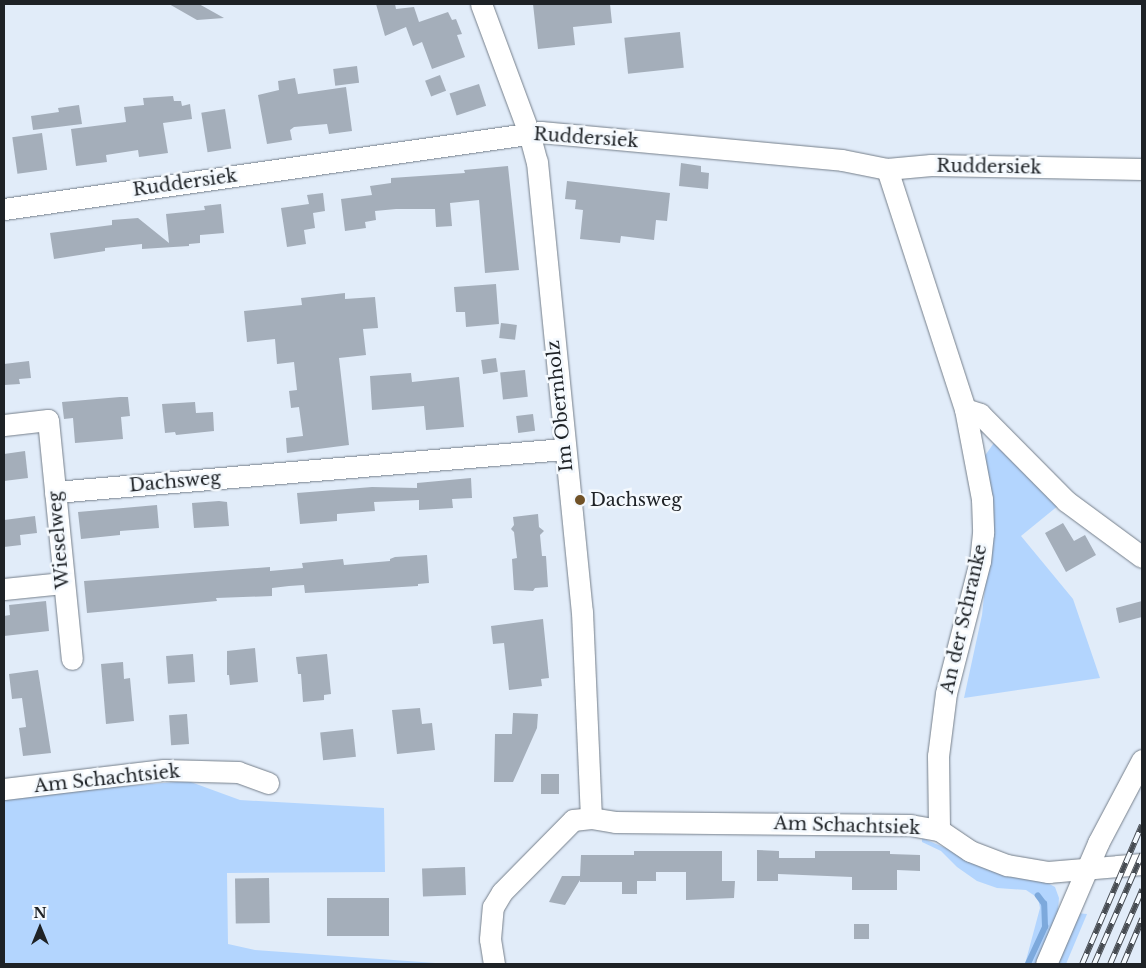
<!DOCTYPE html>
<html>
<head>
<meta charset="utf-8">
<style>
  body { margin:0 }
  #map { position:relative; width:1146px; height:968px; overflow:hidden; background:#e1ecf9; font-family:"Libre Baskerville",serif }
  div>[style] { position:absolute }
  .green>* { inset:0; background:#b3d5fe }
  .stream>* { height:5.5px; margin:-2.75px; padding:0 2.75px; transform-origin:2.75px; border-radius:2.75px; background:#7da9dc }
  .building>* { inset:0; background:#a4aeba; transform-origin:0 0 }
  .roads { filter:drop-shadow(0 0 1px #757f8a) drop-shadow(0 0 1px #757f8a) }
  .minor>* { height:21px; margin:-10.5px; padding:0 10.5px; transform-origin:10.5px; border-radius:10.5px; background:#fff }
  .rail>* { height:5.5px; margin-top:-2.75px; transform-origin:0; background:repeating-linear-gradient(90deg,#f4f9fe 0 11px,#474c52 0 22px); box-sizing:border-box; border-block:1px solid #474c52 }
  .dots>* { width:14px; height:14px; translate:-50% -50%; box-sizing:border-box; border:2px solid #f4f9fe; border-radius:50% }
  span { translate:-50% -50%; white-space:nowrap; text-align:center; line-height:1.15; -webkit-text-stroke:5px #f4f9fe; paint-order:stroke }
  .street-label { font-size:18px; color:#1e2226 }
  .poi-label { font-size:18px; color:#1e2226 }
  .left { translate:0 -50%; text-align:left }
  .frame { position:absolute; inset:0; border:5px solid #1e2226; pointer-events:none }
  .north { position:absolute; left:15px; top:903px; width:50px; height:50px; -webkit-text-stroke:4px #f4f9fe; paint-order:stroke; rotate:0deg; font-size:14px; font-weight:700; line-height:20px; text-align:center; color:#1e2226 }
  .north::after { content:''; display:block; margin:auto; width:18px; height:22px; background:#1e2226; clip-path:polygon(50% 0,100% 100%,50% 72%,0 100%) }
</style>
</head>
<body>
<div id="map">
  <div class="green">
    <div style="clip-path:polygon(996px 440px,1059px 505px,1021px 536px,1073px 599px,1100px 678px,964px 698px,982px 615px,990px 541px,984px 457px)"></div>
    <div style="clip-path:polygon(188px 781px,240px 800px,384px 808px,385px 872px,227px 873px,228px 944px,255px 950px,449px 964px,4px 964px,4px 799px,77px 790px)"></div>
    <div style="clip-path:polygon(922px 838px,1002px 872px,1024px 879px,1044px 881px,1055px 887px,1059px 898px,1058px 911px,1037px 964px,1025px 964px,1040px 908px,1038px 898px,1026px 890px,997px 888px,977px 881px,957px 867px,941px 851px,922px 842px)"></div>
    <div style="clip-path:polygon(1076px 913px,1087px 914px,1066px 964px,1055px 964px)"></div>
  </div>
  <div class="stream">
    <div style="left:1028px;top:964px;width:41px;rotate:-65.3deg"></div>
    <div style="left:1045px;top:927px;width:23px;rotate:-92deg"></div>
    <div style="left:1044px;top:904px;width:10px;rotate:-127deg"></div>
  </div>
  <div class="building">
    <div style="clip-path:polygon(169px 4px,199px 4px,224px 18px,197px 20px)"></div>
    <div style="clip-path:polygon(376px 4px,395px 4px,396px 9px,414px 7px,419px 22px,448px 12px,452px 20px,456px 19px,462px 34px,457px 35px,465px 57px,432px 69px,422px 42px,413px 46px,406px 27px,385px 36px)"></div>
    <div style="clip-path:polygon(533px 4px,610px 4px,612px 23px,573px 27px,575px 45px,538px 49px)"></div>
    <div style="left:680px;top:32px;width:36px;height:56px;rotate:84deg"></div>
    <div style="left:357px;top:66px;width:17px;height:24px;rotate:83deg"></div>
    <div style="left:440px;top:75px;width:17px;height:16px;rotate:69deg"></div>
    <div style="clip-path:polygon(295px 78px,298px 94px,346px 87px,352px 131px,329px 134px,327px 124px,294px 127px,290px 130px,292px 140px,267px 144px,258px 95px,279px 90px,278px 81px)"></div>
    <div style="left:479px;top:84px;width:23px;height:31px;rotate:72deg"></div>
    <div style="clip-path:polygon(173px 96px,174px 101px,181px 101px,182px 106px,190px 104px,192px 119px,163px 123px,168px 153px,139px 157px,138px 150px,106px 155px,107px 162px,76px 166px,71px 129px,126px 122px,124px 107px,144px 105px,143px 98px)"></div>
    <div style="clip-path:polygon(79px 105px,82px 124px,33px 130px,31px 116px,59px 112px,58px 108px)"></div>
    <div style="left:225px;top:109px;width:40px;height:24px;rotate:81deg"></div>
    <div style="left:42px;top:133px;width:37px;height:30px;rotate:82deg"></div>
    <div style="clip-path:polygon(681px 163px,701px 166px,701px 172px,709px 173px,708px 189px,679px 186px)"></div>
    <div style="clip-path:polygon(508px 166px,519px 270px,485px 273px,479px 200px,450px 203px,452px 226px,436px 227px,435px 209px,396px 209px,375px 211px,376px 220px,365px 222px,366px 228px,345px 231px,341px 199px,372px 195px,370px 186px,391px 183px,391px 178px,465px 173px,464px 170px)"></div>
    <div style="clip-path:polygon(567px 181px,670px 193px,667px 221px,656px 220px,654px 240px,621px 236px,620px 243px,580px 239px,583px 210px,575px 209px,576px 200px,565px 199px)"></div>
    <div style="clip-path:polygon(323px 193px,325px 211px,313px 213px,315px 228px,304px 230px,306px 244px,287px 247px,281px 208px,309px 204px,307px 195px)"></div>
    <div style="clip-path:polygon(221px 204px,224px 233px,200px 235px,200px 243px,189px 244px,189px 246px,142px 249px,142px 244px,105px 248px,105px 251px,54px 259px,50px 233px,112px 225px,112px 220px,138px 218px,169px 243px,166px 214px,205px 210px,204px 206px)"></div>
    <div style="clip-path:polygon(496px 284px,499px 324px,466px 327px,465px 312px,456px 312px,454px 287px)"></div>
    <div style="clip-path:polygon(345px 293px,345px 299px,375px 297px,378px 328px,363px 329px,366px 355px,339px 358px,349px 445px,287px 453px,286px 438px,303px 436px,299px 407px,291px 408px,289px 391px,297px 390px,294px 362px,277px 364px,275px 339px,247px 342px,244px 311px,302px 305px,301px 298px)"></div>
    <div style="left:501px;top:323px;width:16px;height:15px;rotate:7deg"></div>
    <div style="left:496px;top:358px;width:14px;height:15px;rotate:82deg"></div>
    <div style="clip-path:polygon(29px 361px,31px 378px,19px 379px,20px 384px,4px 385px,4px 364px)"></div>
    <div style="left:525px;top:370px;width:27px;height:25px;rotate:84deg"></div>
    <div style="clip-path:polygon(411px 373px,412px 382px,459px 377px,464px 427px,426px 430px,424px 406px,372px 410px,370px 376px)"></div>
    <div style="clip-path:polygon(120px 397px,128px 397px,130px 416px,121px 417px,123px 439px,75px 443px,73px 418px,64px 419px,62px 402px)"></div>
    <div style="clip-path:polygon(195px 402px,196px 413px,213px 412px,214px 431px,176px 435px,175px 432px,165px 433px,162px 404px)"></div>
    <div style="left:533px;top:414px;width:17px;height:17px;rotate:83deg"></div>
    <div style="clip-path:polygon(25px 451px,28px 478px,4px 481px,4px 454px)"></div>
    <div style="clip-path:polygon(471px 478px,472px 498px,452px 499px,453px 508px,419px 510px,419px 500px,374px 502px,375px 511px,337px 514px,337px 521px,300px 524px,297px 493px,372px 487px,417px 488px,417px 483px)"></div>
    <div style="clip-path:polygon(219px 501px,227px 502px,229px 526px,194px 528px,192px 503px)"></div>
    <div style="clip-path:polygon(157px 505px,159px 528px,120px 531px,120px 535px,81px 539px,78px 512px)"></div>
    <div style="clip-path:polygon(538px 514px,539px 527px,544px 531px,540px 535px,542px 556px,546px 556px,548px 587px,535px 588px,533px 591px,514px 590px,512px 559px,517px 558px,514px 532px,511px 529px,514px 525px,513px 517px)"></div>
    <div style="clip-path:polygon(35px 516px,37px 533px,20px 535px,21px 545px,4px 547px,4px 520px)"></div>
    <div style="clip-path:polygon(1063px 523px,1074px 541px,1085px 535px,1096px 555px,1066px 572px,1045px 533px)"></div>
    <div style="clip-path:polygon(427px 555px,429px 583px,418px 584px,418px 586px,305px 593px,304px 585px,289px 586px,272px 588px,272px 596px,216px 598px,217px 601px,87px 613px,84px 581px,270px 567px,270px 571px,303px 568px,302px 563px,343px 559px,344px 565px,390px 561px,390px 559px,395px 557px)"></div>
    <div style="clip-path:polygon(46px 601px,49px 631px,4px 636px,4px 616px,10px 615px,9px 605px)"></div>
    <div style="clip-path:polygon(1142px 601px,1142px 617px,1119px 623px,1116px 608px)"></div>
    <div style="clip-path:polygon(543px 619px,549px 678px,541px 679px,542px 686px,509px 690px,504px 643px,493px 644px,491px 626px)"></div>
    <div style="clip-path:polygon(255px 648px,258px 682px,230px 685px,229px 675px,227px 675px,227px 651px)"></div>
    <div style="left:193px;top:654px;width:28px;height:27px;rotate:86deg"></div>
    <div style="clip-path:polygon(327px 654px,331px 694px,324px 695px,324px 700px,303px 702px,301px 674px,298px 674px,296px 657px)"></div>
    <div style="clip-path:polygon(123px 662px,124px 679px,130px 678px,134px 721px,106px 724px,101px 664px)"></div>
    <div style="clip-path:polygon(38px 670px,51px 753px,23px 756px,19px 728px,26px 727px,22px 698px,12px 699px,9px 674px)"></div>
    <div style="clip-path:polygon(420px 708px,422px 724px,432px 723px,435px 750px,397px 754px,392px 710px)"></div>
    <div style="clip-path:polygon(513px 713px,538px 714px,537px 728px,513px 782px,494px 782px,495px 734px,512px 734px)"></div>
    <div style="left:187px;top:714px;width:30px;height:18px;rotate:86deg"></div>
    <div style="left:353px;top:729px;width:28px;height:33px;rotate:84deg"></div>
    <div style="left:541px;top:774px;width:18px;height:20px"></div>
    <div style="clip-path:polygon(757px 850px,779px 851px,779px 858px,815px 858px,815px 851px,890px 851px,890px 854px,920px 855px,920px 871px,897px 870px,897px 890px,852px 890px,852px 877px,778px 874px,778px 881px,757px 881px)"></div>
    <div style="clip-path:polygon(634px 851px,722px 851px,722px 881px,735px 881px,734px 898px,686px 900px,686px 872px,656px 872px,656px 881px,637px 881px,637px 894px,622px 894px,622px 882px,580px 882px,580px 880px,565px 905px,549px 902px,562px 876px,580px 876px,581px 855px,634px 855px)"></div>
    <div style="left:465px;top:867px;width:28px;height:43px;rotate:88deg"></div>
    <div style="left:269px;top:878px;width:45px;height:34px;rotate:89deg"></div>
    <div style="left:389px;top:898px;width:38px;height:62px;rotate:90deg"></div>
    <div style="left:854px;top:924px;width:15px;height:15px"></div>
  </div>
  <div class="roads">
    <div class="minor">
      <div style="left:481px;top:4px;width:138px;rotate:69.6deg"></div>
      <div style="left:529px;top:133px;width:30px;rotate:75deg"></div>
      <div style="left:537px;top:162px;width:452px;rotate:84.3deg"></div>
      <div style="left:582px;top:612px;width:206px;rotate:87.5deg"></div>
      <div style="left:887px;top:169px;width:252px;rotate:72deg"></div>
      <div style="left:965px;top:409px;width:92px;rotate:79.3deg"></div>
      <div style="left:982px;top:499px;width:34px;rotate:88deg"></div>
      <div style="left:983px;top:533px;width:28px;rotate:96deg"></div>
      <div style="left:980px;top:561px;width:136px;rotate:104.4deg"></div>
      <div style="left:946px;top:693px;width:64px;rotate:97.2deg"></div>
      <div style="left:938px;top:756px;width:74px;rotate:89.2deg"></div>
      <div style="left:4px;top:209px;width:542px;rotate:-8.16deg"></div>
      <div style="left:541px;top:132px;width:302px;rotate:5.3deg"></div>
      <div style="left:842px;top:160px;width:46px;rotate:11.3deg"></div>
      <div style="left:887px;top:169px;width:44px;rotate:-5.2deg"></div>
      <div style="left:931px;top:165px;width:211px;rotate:1.1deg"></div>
      <div style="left:965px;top:409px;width:16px;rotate:18deg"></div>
      <div style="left:980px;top:414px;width:122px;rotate:45.3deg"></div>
      <div style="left:1066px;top:501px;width:94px;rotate:36.4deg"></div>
      <div style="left:4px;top:425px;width:44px;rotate:-6.5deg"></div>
      <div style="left:48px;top:420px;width:240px;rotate:84.3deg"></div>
      <div style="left:55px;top:492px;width:511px;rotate:-4.83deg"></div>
      <div style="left:4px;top:589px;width:59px;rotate:-5.8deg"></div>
      <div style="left:4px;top:789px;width:161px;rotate:-6.8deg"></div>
      <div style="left:164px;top:770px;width:74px;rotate:1.5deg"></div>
      <div style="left:238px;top:772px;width:32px;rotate:20deg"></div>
      <div style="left:494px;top:964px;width:25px;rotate:-99deg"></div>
      <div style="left:490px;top:939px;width:32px;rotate:-85deg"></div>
      <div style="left:493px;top:907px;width:17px;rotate:-59deg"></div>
      <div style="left:502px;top:892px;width:101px;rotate:-45.4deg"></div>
      <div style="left:573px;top:820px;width:18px;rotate:-6deg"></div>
      <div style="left:591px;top:818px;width:24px;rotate:9deg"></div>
      <div style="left:615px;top:822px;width:295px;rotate:0.6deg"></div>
      <div style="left:910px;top:825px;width:29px;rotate:10deg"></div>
      <div style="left:939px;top:830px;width:37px;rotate:34deg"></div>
      <div style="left:970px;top:851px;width:40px;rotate:21deg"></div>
      <div style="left:1007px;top:865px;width:42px;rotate:9.7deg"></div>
      <div style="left:1048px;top:872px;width:94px;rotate:-4.9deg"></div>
      <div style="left:1046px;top:964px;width:132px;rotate:-66.7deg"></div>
      <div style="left:1098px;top:843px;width:94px;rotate:-62.1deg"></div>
    </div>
  </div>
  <div class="rail">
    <div style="left:1082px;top:964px;width:151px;rotate:-66.7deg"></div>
    <div style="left:1094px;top:964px;width:120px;rotate:-66.4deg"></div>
    <div style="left:1110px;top:964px;width:81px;rotate:-66.6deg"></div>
    <div style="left:1123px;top:964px;width:49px;rotate:-67.1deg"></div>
  </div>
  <div class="dots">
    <div style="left:580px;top:500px;background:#715227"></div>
  </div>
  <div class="street-label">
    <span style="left:586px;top:138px;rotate:4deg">Ruddersiek</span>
    <span style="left:989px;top:167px;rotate:1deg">Ruddersiek</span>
    <span style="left:185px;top:183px;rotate:-8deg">Ruddersiek</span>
    <span style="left:560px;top:406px;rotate:-96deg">Im Obernholz</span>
    <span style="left:175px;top:482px;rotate:-5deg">Dachsweg</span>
    <span style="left:59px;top:540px;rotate:-95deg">Wieselweg</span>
    <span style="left:964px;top:619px;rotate:-77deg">An der Schranke</span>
    <span style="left:107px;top:779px;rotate:-6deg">Am Schachtsiek</span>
    <span style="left:847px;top:826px;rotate:2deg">Am Schachtsiek</span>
  </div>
  <div class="poi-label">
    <span class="left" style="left:590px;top:500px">Dachsweg</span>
  </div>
  <div class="frame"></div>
  <div class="north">N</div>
</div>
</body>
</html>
